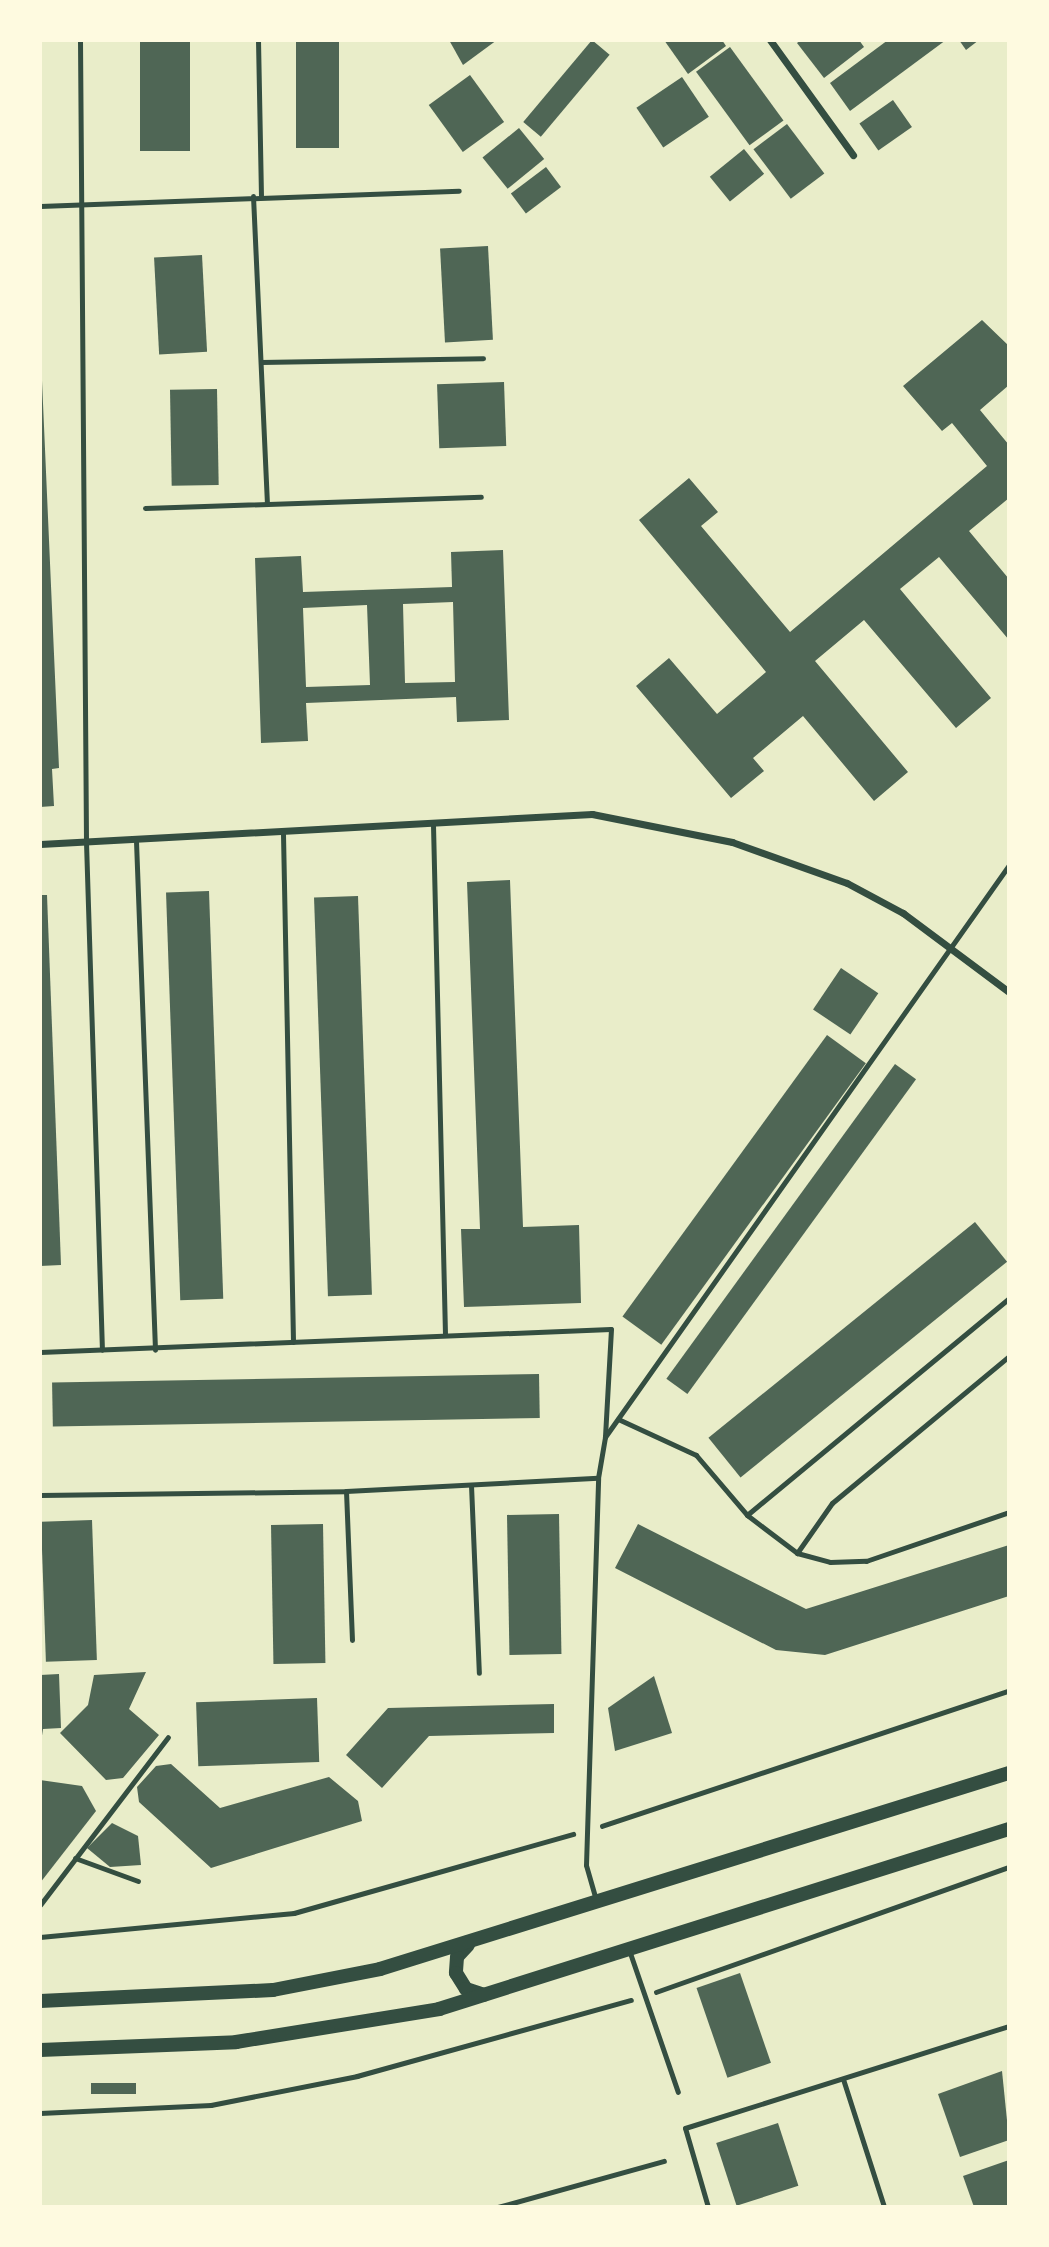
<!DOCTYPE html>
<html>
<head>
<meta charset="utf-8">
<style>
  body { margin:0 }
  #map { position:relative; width:1049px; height:2247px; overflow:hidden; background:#e9edc9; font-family:Mulish,sans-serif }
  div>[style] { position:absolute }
  .building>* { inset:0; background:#4f6655; transform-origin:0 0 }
  .path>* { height:4.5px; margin:-2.25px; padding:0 2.25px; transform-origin:2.25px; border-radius:2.25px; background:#344e41 }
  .service>* { height:5px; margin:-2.5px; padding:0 2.5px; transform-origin:2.5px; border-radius:2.5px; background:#344e41 }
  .minor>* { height:7px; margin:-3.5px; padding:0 3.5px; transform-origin:3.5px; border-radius:3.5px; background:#344e41 }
  .secondary>* { height:14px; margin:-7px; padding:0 7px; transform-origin:7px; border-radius:7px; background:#344e41 }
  span { translate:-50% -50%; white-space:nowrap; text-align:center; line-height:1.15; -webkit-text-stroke:5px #fefae0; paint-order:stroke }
  .frame { position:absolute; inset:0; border:42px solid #fefae0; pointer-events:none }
</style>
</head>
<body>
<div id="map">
  <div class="building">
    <div style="left:140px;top:40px;width:50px;height:111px"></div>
    <div style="left:296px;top:40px;width:43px;height:108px"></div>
    <div style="clip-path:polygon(449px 40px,497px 40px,463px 65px)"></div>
    <div style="left:592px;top:40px;width:23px;height:107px;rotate:40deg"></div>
    <div style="clip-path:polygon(664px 40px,722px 40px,726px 46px,688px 74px)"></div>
    <div style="clip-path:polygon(801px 40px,859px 40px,864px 47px,824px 78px,797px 43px)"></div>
    <div style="clip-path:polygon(888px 40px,946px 40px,850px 111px,830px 83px)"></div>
    <div style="clip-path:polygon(959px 40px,979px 40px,966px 50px)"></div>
    <div style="left:730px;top:47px;width:91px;height:42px;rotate:54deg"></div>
    <div style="left:470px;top:75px;width:58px;height:51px;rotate:54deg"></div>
    <div style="left:682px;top:77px;width:48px;height:55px;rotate:56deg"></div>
    <div style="left:893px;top:100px;width:33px;height:41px;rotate:55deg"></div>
    <div style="left:787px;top:124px;width:62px;height:42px;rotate:53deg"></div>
    <div style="left:519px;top:128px;width:40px;height:47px;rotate:51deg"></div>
    <div style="left:744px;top:149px;width:32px;height:44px;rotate:51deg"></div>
    <div style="left:546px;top:167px;width:25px;height:44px;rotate:53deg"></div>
    <div style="left:488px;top:246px;width:94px;height:48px;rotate:87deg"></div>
    <div style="left:202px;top:255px;width:97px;height:48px;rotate:87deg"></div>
    <div style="clip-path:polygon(982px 320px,1009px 346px,1009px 385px,980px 410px,1009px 445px,1009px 498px,969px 531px,1009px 579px,1009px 640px,939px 557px,900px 589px,991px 698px,956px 728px,864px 620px,815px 661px,908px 772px,874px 801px,803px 716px,753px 758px,764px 771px,731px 798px,636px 686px,669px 658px,717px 714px,766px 672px,639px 520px,689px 478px,718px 512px,701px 526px,790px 632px,987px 466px,952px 423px,942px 431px,903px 386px)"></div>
    <div style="clip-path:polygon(40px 335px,59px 768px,52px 769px,54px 806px,40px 807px)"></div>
    <div style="left:504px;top:382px;width:64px;height:67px;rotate:88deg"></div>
    <div style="left:217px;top:389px;width:96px;height:47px;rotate:89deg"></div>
    <div style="clip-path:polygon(evenodd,503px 550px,509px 720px,457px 722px,456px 697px,306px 703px,308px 741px,261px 743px,255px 558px,301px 556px,303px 592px,452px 587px,451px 552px,503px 550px,453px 602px,455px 682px,405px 683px,403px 604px,453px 602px,503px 550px,367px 605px,370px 685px,306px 687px,303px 608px,367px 605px)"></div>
    <div style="clip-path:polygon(510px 880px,523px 1227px,579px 1225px,581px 1303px,464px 1307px,461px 1229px,480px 1229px,467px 882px)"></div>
    <div style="left:209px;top:891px;width:408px;height:43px;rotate:88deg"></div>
    <div style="clip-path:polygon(40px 895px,47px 895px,61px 1265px,40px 1266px)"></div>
    <div style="left:358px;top:896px;width:399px;height:44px;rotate:88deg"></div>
    <div style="left:841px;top:968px;width:45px;height:50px;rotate:34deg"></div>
    <div style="left:827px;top:1035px;width:48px;height:348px;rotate:36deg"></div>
    <div style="left:895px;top:1064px;width:26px;height:389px;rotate:36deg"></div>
    <div style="left:975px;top:1222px;width:51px;height:343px;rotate:51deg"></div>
    <div style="left:539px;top:1374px;width:44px;height:487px;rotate:89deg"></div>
    <div style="left:559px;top:1514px;width:140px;height:52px;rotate:89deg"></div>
    <div style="left:92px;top:1520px;width:140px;height:51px;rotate:88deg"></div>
    <div style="left:323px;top:1524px;width:139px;height:52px;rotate:89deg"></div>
    <div style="clip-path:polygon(638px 1524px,806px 1609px,1009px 1545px,1009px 1596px,825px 1655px,776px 1650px,615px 1568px)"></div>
    <div style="clip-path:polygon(146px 1672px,129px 1709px,159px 1735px,123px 1778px,106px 1780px,60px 1733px,88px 1705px,94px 1675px)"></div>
    <div style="clip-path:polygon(59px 1674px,61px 1728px,43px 1729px,40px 1749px,40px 1675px)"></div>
    <div style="clip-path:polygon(654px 1676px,672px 1733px,615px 1751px,608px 1708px)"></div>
    <div style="left:317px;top:1698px;width:64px;height:121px;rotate:88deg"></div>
    <div style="clip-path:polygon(554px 1704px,554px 1733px,429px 1736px,382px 1788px,346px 1755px,388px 1708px)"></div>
    <div style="clip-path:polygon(171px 1764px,220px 1808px,329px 1777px,358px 1801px,362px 1821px,211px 1868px,139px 1802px,137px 1787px,156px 1766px)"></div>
    <div style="clip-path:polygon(40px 1780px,82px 1786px,96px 1811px,40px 1883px)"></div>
    <div style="clip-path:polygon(112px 1823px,138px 1836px,141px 1865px,110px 1867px,87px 1848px)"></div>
    <div style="left:740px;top:1973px;width:95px;height:46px;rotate:71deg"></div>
    <div style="clip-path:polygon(1002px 2071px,1009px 2140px,960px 2157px,938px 2094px)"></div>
    <div style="left:136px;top:2083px;width:11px;height:45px;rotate:90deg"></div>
    <div style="left:778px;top:2123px;width:66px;height:65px;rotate:72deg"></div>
    <div style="clip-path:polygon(1009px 2160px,1009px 2207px,974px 2207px,963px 2176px)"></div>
  </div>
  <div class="path">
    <div style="left:602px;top:1826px;width:429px;rotate:-18.4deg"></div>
    <div style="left:40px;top:1937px;width:255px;rotate:-5.4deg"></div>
    <div style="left:294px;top:1913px;width:290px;rotate:-15.8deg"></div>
    <div style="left:656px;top:1992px;width:374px;rotate:-19.5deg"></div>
    <div style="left:40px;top:2113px;width:171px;rotate:-2.7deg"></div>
    <div style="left:211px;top:2105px;width:149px;rotate:-11.2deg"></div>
    <div style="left:357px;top:2076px;width:284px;rotate:-15.5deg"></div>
    <div style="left:498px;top:2207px;width:172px;rotate:-15.5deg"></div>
  </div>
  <div class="service">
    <div style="left:80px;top:40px;width:802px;rotate:89.57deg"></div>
    <div style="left:86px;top:842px;width:508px;rotate:88.2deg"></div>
    <div style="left:258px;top:40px;width:155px;rotate:88.9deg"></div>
    <div style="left:253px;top:196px;width:308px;rotate:87.4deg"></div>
    <div style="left:40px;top:206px;width:419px;rotate:-2.1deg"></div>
    <div style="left:261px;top:362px;width:222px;rotate:-1deg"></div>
    <div style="left:145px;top:508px;width:336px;rotate:-1.9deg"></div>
    <div style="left:433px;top:825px;width:510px;rotate:88.65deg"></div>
    <div style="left:283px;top:834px;width:508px;rotate:88.87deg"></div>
    <div style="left:136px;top:841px;width:509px;rotate:87.86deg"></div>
    <div style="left:40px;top:1352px;width:571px;rotate:-2.31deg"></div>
    <div style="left:611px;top:1329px;width:108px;rotate:93.2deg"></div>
    <div style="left:618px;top:1419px;width:86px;rotate:24.8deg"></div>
    <div style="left:696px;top:1455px;width:79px;rotate:49.6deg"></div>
    <div style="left:747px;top:1515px;width:63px;rotate:37.2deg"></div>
    <div style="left:797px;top:1553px;width:34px;rotate:15deg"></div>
    <div style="left:830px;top:1562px;width:36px;rotate:-2deg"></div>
    <div style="left:866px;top:1561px;width:151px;rotate:-18.9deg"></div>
    <div style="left:471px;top:1485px;width:188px;rotate:87.6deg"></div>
    <div style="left:346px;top:1491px;width:149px;rotate:87.7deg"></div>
    <div style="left:40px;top:1495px;width:306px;rotate:-0.7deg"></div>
    <div style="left:346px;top:1491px;width:252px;rotate:-3deg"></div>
    <div style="left:747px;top:1515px;width:340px;rotate:-39.6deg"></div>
    <div style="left:797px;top:1553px;width:61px;rotate:-55deg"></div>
    <div style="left:832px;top:1503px;width:230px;rotate:-39.7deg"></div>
    <div style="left:75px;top:1858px;width:67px;rotate:20.1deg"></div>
    <div style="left:596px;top:1900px;width:36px;rotate:-106deg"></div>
    <div style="left:586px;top:1865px;width:387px;rotate:-88.2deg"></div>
    <div style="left:598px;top:1478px;width:42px;rotate:-80.3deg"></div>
    <div style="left:605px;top:1437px;width:700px;rotate:-54.77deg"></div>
    <div style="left:40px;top:1905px;width:211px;rotate:-52.7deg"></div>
    <div style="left:629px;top:1950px;width:150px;rotate:71deg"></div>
    <div style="left:843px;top:2079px;width:134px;rotate:72.2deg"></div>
    <div style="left:708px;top:2207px;width:82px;rotate:-106.2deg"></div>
    <div style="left:685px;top:2128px;width:340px;rotate:-17.5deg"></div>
  </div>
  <div class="minor">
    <div style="left:770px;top:40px;width:142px;rotate:54.2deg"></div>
    <div style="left:40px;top:844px;width:553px;rotate:-3.11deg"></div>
    <div style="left:592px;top:814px;width:143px;rotate:11.3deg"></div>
    <div style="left:732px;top:842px;width:122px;rotate:19.6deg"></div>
    <div style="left:847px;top:883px;width:64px;rotate:28.2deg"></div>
    <div style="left:903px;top:913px;width:132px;rotate:36.7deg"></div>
  </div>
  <div class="secondary">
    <div style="left:468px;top:1945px;width:16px;rotate:133deg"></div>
    <div style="left:457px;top:1957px;width:16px;rotate:94deg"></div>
    <div style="left:456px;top:1973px;width:19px;rotate:58deg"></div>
    <div style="left:466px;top:1989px;width:19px;rotate:18deg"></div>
    <div style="left:40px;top:2001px;width:233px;rotate:-2.7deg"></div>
    <div style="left:273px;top:1990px;width:109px;rotate:-11.1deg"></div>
    <div style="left:380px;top:1969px;width:659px;rotate:-17.31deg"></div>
    <div style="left:40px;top:2050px;width:196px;rotate:-2.3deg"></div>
    <div style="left:236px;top:2042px;width:206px;rotate:-9.2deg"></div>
    <div style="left:439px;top:2009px;width:598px;rotate:-17.53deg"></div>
  </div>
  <div class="frame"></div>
</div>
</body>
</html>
